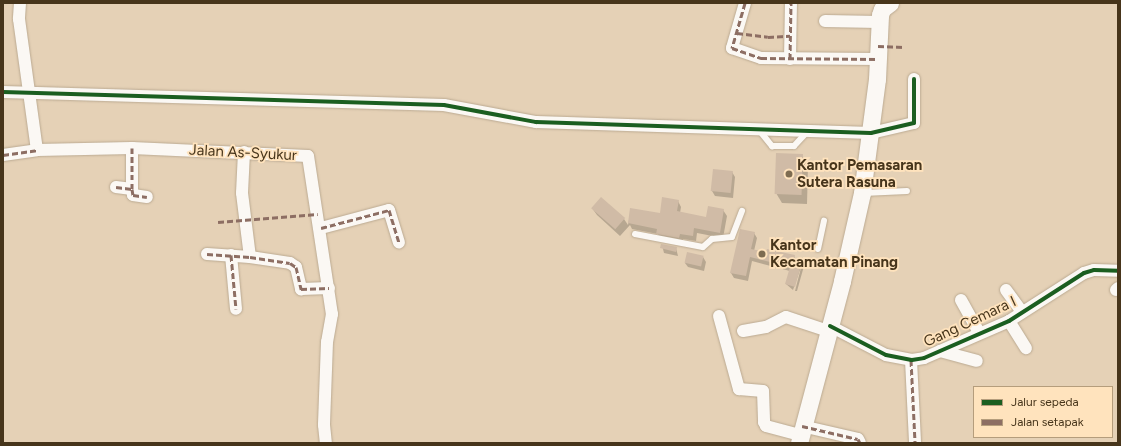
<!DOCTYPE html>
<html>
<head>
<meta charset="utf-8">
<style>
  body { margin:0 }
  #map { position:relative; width:1121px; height:446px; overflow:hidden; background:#e5d1b6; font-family:Figtree,sans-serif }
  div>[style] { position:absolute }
  .shadow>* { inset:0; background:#0003 }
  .building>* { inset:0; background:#d0bba6; transform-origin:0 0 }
  .roads { filter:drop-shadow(0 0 1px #bbaa92) drop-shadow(0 0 1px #bbaa92) }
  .service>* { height:6px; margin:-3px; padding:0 3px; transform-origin:3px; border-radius:3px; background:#fbf8f4 }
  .minor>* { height:12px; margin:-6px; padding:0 6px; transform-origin:6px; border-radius:6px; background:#fbf8f4 }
  .secondary>* { height:17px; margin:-8.5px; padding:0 8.5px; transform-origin:8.5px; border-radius:8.5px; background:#fbf8f4 }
  .quiet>* { height:3px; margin-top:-1.5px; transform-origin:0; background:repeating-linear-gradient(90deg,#8d6e63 0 6px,transparent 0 9px) }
  .cycleway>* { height:4px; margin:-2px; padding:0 2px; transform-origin:2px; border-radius:2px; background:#1b5e20 }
  .dots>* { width:11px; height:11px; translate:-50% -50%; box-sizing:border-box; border:2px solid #ffe3bd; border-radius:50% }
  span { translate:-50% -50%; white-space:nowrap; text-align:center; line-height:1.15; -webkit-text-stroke:3.5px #ffe3bd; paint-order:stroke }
  .street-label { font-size:15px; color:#47351b }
  .poi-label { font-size:15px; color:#47351b; font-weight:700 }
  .left { translate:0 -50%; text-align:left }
  .frame { position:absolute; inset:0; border:4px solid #47351b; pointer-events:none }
  .legend { position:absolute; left:973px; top:386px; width:140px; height:52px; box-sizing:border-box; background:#ffe3bd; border:1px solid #b59d7c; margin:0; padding:5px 7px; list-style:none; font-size:12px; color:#47351b }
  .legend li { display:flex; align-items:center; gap:8px; height:20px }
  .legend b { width:20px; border:1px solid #b59d7c }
</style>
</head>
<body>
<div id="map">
  <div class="shadow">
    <div style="clip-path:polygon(802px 155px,808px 165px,807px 204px,782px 203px,776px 193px)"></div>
    <div style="clip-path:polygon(714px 170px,732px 172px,735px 177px,733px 198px,715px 196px,712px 191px)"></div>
    <div style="clip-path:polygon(678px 201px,681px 207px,680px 213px,707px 218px,723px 210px,727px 216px,723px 238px,697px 233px,696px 241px,683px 239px,682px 243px,661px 239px,658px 234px,632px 229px,630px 225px,620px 236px,597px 215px,592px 208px,624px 219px,628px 225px,631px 209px,661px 214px)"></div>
    <div style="clip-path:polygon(754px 233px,757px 238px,754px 251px,794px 256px,797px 261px,801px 262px,804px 266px,797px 291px,795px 291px,802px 264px,793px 290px,786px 284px,790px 271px,752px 261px,748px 281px,734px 278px,731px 273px)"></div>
    <div style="clip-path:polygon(662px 245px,676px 248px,678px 256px,664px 253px)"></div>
    <div style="clip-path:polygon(703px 257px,706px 262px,704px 271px,688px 267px,685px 263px)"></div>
  </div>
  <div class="building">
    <div style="left:776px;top:153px;width:27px;height:41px;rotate:2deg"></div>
    <div style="left:713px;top:169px;width:20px;height:22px;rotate:6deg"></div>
    <div style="left:601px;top:197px;width:32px;height:15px;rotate:41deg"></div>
    <div style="clip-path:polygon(662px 197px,679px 200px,677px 211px,706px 217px,708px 206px,724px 209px,720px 233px,694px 228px,693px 236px,680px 234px,679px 238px,656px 234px,657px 229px,628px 223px,630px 208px,660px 213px)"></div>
    <div style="clip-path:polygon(740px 229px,755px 232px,751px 249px,766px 252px,767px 249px,795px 255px,794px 259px,802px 261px,795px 287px,785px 284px,790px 267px,750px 257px,746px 276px,730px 273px)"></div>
    <div style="clip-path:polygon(661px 244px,677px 247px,676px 252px,660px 248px)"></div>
    <div style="left:687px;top:252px;width:17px;height:11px;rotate:13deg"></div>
  </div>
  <div class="roads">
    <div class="service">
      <div style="left:759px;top:130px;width:21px;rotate:51deg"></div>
      <div style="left:772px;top:146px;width:22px"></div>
      <div style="left:794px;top:146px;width:21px;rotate:-47deg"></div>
      <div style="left:863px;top:193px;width:44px;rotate:-2.6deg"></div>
      <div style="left:635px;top:234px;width:69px;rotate:10.8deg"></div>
      <div style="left:703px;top:247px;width:12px;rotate:-42deg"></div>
      <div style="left:712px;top:239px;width:20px;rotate:-6deg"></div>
      <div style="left:732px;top:237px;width:28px;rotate:-69deg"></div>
      <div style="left:818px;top:249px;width:29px;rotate:-78deg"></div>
    </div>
    <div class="minor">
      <div style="left:20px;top:3px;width:16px;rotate:94deg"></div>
      <div style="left:19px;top:19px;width:132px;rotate:82.2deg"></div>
      <div style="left:745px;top:3px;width:47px;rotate:106.1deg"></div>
      <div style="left:732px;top:48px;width:31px;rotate:19deg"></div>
      <div style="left:761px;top:58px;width:117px;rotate:0.5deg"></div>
      <div style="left:825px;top:21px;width:54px;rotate:1.1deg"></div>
      <div style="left:790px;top:59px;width:56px;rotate:-89deg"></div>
      <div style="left:3px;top:92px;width:441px;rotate:1.7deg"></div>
      <div style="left:444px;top:105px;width:94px;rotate:10.5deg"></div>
      <div style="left:536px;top:122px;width:335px;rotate:1.9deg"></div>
      <div style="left:871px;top:133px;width:44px;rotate:-13.1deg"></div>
      <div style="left:914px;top:123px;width:44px;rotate:-90deg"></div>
      <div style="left:244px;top:152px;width:41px;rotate:92.8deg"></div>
      <div style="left:242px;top:193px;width:64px;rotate:82.9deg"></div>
      <div style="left:3px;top:155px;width:34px;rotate:-8deg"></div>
      <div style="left:37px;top:150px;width:95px;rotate:-1.2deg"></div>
      <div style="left:132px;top:148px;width:176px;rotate:2.6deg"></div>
      <div style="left:308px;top:156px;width:160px;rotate:81.4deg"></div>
      <div style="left:332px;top:314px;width:28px;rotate:100deg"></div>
      <div style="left:327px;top:342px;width:83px;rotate:92.1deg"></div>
      <div style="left:324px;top:425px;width:18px;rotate:84deg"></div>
      <div style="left:116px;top:187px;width:16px;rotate:7deg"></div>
      <div style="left:132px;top:189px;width:41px;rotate:-90deg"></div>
      <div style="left:132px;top:189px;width:6px;rotate:81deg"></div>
      <div style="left:133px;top:195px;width:14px;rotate:8deg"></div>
      <div style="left:321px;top:228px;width:70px;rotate:-14.8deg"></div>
      <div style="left:389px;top:210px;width:34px;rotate:73deg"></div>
      <div style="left:207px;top:254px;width:43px;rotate:4deg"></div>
      <div style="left:250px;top:257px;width:40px;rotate:8.5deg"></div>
      <div style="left:290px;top:263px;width:7px;rotate:34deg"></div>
      <div style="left:296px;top:267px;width:23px;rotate:77deg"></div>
      <div style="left:301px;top:289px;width:28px;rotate:-2deg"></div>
      <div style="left:231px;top:255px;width:54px;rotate:84.7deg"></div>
      <div style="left:1006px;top:290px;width:27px;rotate:54deg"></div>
      <div style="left:1116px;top:290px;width:3px;rotate:-45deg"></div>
      <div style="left:961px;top:300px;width:38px;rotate:61deg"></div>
      <div style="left:719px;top:316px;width:76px;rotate:74.7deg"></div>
      <div style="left:739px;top:389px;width:24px;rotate:5deg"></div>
      <div style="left:763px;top:391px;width:31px;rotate:88deg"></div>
      <div style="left:764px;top:422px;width:4px;rotate:63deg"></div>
      <div style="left:766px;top:426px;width:35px;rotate:15deg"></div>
      <div style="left:1009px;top:321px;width:32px;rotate:58deg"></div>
      <div style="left:830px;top:326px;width:63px;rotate:27.4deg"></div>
      <div style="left:886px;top:355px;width:26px;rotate:11deg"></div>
      <div style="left:912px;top:360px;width:12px;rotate:-9deg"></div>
      <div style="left:924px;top:358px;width:93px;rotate:-23.5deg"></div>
      <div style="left:1009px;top:321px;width:89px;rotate:-32.6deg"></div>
      <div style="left:1084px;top:273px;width:10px;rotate:-17deg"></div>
      <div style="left:1094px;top:270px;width:24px;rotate:2deg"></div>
      <div style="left:743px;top:331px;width:23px;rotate:-10deg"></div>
      <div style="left:766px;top:327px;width:22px;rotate:-27deg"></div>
      <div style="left:786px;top:317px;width:44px;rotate:18.4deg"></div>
      <div style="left:940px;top:351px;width:38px;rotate:15deg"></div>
      <div style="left:911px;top:360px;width:83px;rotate:87.2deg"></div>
      <div style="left:802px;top:426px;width:57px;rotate:13.1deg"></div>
      <div style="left:858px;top:439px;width:4px;rotate:63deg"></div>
    </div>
    <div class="secondary">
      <div style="left:799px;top:443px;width:168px;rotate:-75.1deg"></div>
      <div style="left:842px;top:281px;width:90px;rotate:-77.2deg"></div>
      <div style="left:862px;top:193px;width:115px;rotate:-82.5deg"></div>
      <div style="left:877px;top:79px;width:64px;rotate:-87.3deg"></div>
      <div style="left:880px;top:15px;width:6px;rotate:-72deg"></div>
      <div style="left:882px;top:9px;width:10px;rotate:-37deg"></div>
    </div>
  </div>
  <div class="quiet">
    <div style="left:745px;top:3px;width:47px;rotate:106.1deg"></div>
    <div style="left:732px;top:48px;width:31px;rotate:19deg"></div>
    <div style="left:761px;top:58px;width:117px;rotate:0.5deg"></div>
    <div style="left:737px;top:33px;width:31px;rotate:7deg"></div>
    <div style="left:768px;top:37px;width:22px;rotate:-3deg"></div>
    <div style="left:878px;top:46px;width:26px;rotate:2deg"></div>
    <div style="left:790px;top:59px;width:56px;rotate:-89deg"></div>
    <div style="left:3px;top:155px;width:34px;rotate:-8deg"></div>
    <div style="left:116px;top:187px;width:16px;rotate:7deg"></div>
    <div style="left:132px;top:189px;width:41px;rotate:-90deg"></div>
    <div style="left:132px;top:189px;width:6px;rotate:81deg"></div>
    <div style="left:133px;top:195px;width:14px;rotate:8deg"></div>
    <div style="left:218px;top:222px;width:100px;rotate:-4.6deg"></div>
    <div style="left:321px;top:228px;width:70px;rotate:-14.8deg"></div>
    <div style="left:389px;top:210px;width:34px;rotate:73deg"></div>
    <div style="left:207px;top:254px;width:43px;rotate:4deg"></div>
    <div style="left:250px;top:257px;width:40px;rotate:8.5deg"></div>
    <div style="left:290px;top:263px;width:7px;rotate:34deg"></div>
    <div style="left:296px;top:267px;width:23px;rotate:77deg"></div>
    <div style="left:301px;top:289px;width:28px;rotate:-2deg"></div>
    <div style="left:231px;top:255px;width:54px;rotate:84.7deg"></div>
    <div style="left:911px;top:360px;width:83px;rotate:87.2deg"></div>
    <div style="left:802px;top:426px;width:57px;rotate:13.1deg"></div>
    <div style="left:858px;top:439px;width:4px;rotate:63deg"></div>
  </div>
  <div class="cycleway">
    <div style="left:3px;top:92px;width:441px;rotate:1.7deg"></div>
    <div style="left:444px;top:105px;width:94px;rotate:10.5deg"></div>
    <div style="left:536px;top:122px;width:335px;rotate:1.9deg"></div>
    <div style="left:871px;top:133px;width:44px;rotate:-13.1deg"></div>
    <div style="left:914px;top:123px;width:44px;rotate:-90deg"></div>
    <div style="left:830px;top:326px;width:63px;rotate:27.4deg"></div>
    <div style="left:886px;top:355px;width:26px;rotate:11deg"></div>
    <div style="left:912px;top:360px;width:12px;rotate:-9deg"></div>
    <div style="left:924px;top:358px;width:93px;rotate:-23.5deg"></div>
    <div style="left:1009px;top:321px;width:89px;rotate:-32.6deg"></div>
    <div style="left:1084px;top:273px;width:10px;rotate:-17deg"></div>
    <div style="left:1094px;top:270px;width:24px;rotate:2deg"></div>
  </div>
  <div class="dots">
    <div style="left:789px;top:174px;background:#7e6c51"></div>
    <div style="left:762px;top:254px;background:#7e6c51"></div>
  </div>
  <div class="street-label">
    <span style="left:243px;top:153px;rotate:3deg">Jalan As-Syukur</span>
    <span style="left:970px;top:322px;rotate:-25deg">Gang Cemara I</span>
  </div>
  <div class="poi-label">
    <span class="left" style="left:797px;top:174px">Kantor Pemasaran<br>Sutera Rasuna</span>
    <span class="left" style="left:770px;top:254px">Kantor<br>Kecamatan Pinang</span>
  </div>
  <div class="frame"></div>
  <ul class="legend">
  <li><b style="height:5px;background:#1b5e20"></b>Jalur sepeda</li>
  <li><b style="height:5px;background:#8d6e63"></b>Jalan setapak</li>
  </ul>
</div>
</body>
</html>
